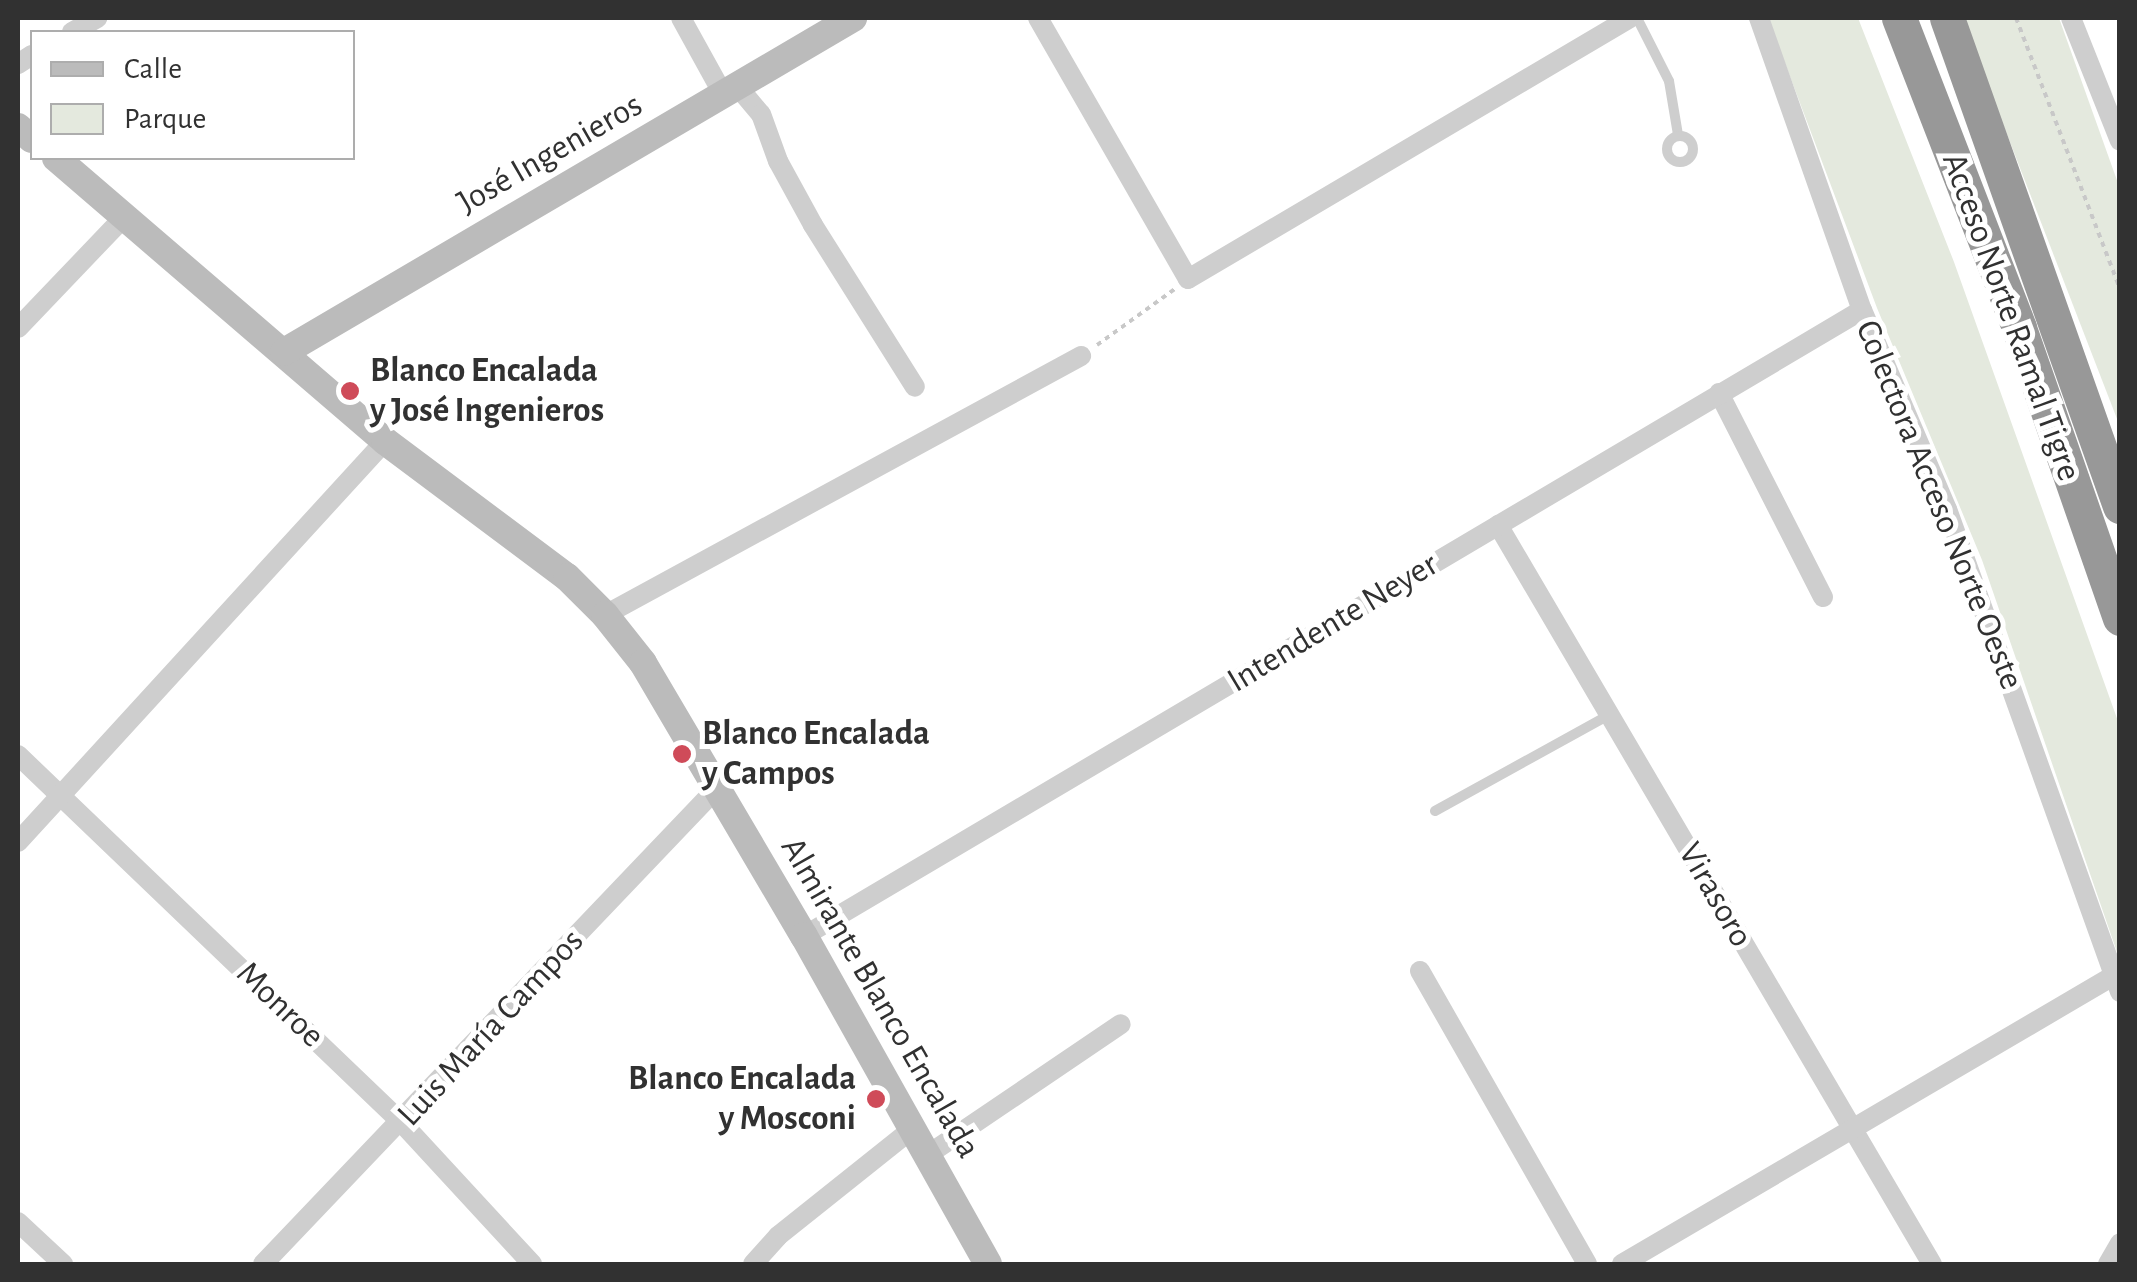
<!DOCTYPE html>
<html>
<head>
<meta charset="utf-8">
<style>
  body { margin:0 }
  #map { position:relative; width:2137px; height:1282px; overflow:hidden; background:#fff; font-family:"Alegreya Sans",sans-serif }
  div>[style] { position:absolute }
  .green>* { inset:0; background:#e4e9de }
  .path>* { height:4px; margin-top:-2px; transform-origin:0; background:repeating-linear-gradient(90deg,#c8c8c8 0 5px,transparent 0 10px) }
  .lane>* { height:10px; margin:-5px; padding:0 5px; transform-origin:5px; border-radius:5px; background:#cecece }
  .lane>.ring { margin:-5px; padding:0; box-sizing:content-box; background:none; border:10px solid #cecece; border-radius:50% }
  .street>* { height:20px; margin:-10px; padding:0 10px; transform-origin:10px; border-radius:10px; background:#cecece }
  .secondary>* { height:28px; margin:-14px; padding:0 14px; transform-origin:14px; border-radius:14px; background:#bbb }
  .highway>* { height:35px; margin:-17.5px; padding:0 17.5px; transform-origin:17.5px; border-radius:17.5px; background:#989898 }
  .dots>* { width:28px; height:28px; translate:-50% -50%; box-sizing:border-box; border:5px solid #fff; border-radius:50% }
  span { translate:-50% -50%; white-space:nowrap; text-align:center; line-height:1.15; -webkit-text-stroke:10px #fff; paint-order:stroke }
  .street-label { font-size:35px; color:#313131 }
  .poi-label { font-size:35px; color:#313131; font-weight:700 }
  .left { translate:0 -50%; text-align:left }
  .right { translate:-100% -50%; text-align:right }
  .frame { position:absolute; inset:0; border:20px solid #313131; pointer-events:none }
  .legend { position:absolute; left:30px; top:30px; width:325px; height:130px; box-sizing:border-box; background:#fff; border:2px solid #adadad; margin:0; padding:12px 18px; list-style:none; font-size:30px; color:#313131 }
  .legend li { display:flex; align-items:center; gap:20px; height:50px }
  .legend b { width:50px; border:2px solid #adadad }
</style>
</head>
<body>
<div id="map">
  <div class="green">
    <div style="clip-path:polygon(1768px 18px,1858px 18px,1954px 262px,2119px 724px,2119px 958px,1982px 560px,1877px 308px)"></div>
    <div style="clip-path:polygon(1962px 18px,2059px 18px,2119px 186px,2119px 424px)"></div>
  </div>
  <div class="path">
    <div style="left:2016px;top:18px;width:290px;rotate:69deg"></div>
    <div style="left:1097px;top:345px;width:96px;rotate:-35.7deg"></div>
  </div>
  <div class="lane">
    <div style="left:1637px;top:18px;width:71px;rotate:63.1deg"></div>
    <div style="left:1669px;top:81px;width:55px;rotate:80.5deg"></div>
    <div class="ring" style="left:1667px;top:136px;width:16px;height:16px"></div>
    <div style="left:1435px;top:811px;width:199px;rotate:-28.9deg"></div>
  </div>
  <div class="street">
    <div style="left:681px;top:18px;width:89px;rotate:61.1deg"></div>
    <div style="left:1038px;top:18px;width:301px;rotate:60.1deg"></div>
    <div style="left:1188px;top:279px;width:513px;rotate:-30.56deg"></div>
    <div style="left:1759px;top:18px;width:310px;rotate:70.6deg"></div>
    <div style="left:1862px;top:310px;width:216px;rotate:66.9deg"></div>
    <div style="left:1947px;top:509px;width:513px;rotate:70.29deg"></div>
    <div style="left:2071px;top:18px;width:132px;rotate:68.3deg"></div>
    <div style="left:72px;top:32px;width:29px;rotate:-29deg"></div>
    <div style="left:18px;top:64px;width:17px;rotate:-33deg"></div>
    <div style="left:738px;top:87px;width:35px;rotate:50deg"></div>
    <div style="left:761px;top:114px;width:50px;rotate:70.1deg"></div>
    <div style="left:778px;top:161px;width:73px;rotate:61.3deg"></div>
    <div style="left:813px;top:225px;width:191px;rotate:57.8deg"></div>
    <div style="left:18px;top:328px;width:156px;rotate:-46.3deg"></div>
    <div style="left:1719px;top:393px;width:229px;rotate:63deg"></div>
    <div style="left:1498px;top:525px;width:857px;rotate:59.58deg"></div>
    <div style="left:605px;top:615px;width:542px;rotate:-28.55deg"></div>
    <div style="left:18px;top:755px;width:532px;rotate:43.78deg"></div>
    <div style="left:402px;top:1123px;width:192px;rotate:47.3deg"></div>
    <div style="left:18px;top:842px;width:544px;rotate:-47.53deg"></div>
    <div style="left:804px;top:936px;width:1229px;rotate:-30.61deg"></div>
    <div style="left:1420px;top:971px;width:337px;rotate:60.3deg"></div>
    <div style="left:926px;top:1156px;width:235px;rotate:-34.1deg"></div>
    <div style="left:18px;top:1222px;width:62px;rotate:43deg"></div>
    <div style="left:263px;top:1264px;width:658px;rotate:-46.36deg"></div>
    <div style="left:753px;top:1264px;width:38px;rotate:-48deg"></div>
    <div style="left:778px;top:1236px;width:170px;rotate:-38.6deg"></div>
    <div style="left:1622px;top:1264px;width:569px;rotate:-30.39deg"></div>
    <div style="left:2108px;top:1264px;width:24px;rotate:-60deg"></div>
  </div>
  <div class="secondary">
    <div style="left:18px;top:127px;width:18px;rotate:41deg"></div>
    <div style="left:56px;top:158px;width:434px;rotate:40.7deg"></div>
    <div style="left:385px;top:441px;width:227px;rotate:36.8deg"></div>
    <div style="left:567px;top:577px;width:54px;rotate:45deg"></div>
    <div style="left:605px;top:615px;width:61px;rotate:51.6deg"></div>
    <div style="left:643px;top:663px;width:317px;rotate:59.5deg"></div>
    <div style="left:804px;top:936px;width:376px;rotate:60.7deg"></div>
    <div style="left:284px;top:352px;width:660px;rotate:-30.41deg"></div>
  </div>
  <div class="highway">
    <div style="left:1899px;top:18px;width:332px;rotate:68.8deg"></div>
    <div style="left:2019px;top:328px;width:307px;rotate:70.8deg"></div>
    <div style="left:1947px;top:18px;width:518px;rotate:70.48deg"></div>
  </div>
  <div class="dots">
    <div style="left:350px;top:391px;background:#cf4b59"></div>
    <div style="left:682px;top:754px;background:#cf4b59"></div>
    <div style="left:876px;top:1099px;background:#cf4b59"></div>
  </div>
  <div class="street-label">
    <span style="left:550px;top:154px;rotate:-30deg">José Ingenieros</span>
    <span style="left:2011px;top:317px;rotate:70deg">Acceso Norte Ramal Tigre</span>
    <span style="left:1939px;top:505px;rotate:68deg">Colectora Acceso Norte Oeste</span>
    <span style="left:1333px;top:623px;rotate:-31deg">Intendente Neyer</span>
    <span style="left:1715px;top:895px;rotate:60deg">Virasoro</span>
    <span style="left:880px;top:998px;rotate:60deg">Almirante Blanco Encalada</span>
    <span style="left:280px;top:1005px;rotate:44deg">Monroe</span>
    <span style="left:491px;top:1028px;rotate:-47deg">Luis María Campos</span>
  </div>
  <div class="poi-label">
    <span class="left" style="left:370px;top:391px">Blanco Encalada<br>y José Ingenieros</span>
    <span class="left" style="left:702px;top:754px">Blanco Encalada<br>y Campos</span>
    <span class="right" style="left:856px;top:1099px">Blanco Encalada<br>y Mosconi</span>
  </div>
  <div class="frame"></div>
  <ul class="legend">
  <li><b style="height:12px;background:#bbb"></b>Calle</li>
  <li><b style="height:28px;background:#e4e9de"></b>Parque</li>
  </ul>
</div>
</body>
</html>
